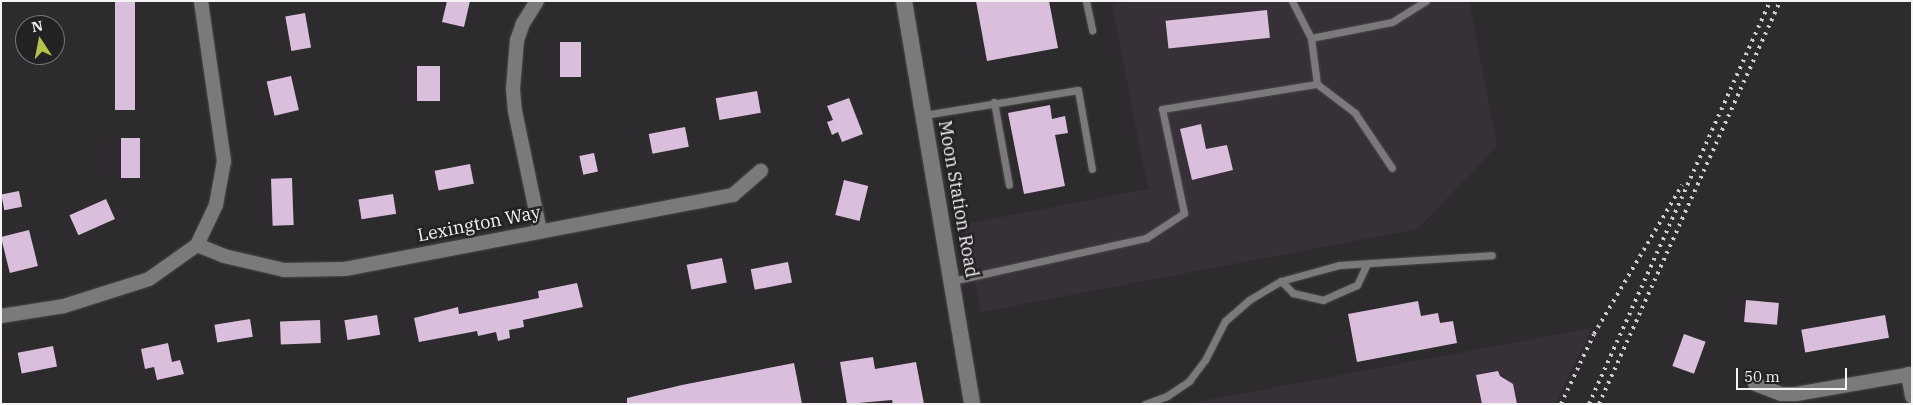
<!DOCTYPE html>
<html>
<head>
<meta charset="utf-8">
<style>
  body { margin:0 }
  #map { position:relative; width:1913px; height:405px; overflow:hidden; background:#2e2b2e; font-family:"IBM Plex Serif",serif }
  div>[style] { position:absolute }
  .built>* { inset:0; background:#383038 }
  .building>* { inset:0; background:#dabfdc; transform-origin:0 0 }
  .roads { filter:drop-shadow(0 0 1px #4c494c) drop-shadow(0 0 1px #4c494c) }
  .service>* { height:7px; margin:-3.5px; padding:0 3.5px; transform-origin:3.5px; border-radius:3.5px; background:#7c797c }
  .minor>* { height:14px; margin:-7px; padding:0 7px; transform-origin:7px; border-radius:7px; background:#7c797c }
  .tertiary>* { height:16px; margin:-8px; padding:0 8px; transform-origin:8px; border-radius:8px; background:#7c797c }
  .rail>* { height:4px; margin-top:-2px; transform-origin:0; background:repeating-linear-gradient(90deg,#ceccce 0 2.5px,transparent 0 7.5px) }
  span { translate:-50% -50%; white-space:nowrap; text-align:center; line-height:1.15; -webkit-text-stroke:5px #242124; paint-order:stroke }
  .street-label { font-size:18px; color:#f5f3f5 }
  .frame { position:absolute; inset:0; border:2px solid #f5f3f5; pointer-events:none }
  .north { position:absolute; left:15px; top:15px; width:50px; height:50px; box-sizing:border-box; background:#242124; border:1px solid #787578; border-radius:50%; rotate:349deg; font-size:14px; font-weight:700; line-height:20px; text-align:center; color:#f5f3f5 }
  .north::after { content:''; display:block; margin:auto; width:18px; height:22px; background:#b6c148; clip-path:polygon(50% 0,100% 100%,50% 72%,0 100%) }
  .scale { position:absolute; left:1736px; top:368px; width:111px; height:22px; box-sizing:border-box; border:2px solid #f5f3f5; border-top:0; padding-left:6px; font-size:15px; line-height:18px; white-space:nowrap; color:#f5f3f5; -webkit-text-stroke:4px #242124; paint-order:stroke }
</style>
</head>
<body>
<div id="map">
  <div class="built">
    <div style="clip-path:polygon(1129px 1px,1469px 1px,1497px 146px,1418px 229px,981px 312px,964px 224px,1148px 189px,1112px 4px)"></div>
    <div style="clip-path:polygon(1592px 328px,1555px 404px,1186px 404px)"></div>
  </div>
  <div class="building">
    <div style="left:115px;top:1px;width:20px;height:109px"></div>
    <div style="clip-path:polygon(447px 1px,470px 1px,464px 27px,442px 22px)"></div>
    <div style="clip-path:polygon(976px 1px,1049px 1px,1058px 48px,987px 61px)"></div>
    <div style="left:1267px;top:10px;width:28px;height:102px;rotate:84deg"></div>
    <div style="left:305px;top:13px;width:35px;height:20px;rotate:80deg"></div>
    <div style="left:560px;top:42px;width:21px;height:35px"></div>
    <div style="left:417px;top:66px;width:23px;height:35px"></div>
    <div style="left:291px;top:76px;width:35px;height:25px;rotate:77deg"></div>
    <div style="left:757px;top:91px;width:22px;height:42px;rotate:80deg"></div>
    <div style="clip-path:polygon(849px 98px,863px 134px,842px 142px,838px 132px,832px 135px,827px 122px,833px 120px,827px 106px)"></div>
    <div style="clip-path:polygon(1050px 105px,1052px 119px,1065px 116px,1068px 133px,1055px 135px,1065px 186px,1024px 194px,1008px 113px)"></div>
    <div style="clip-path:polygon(1201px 124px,1206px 149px,1227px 145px,1233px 170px,1192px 180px,1180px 129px)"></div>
    <div style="left:685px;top:127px;width:20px;height:37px;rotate:79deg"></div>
    <div style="left:140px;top:138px;width:40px;height:19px;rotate:90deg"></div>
    <div style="left:594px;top:153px;width:19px;height:15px;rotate:78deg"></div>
    <div style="left:470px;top:164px;width:20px;height:36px;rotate:79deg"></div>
    <div style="left:292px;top:178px;width:47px;height:21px;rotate:88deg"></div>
    <div style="left:844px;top:180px;width:25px;height:36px;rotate:14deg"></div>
    <div style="left:19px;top:191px;width:16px;height:18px;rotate:79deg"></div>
    <div style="left:393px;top:194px;width:20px;height:35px;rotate:81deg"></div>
    <div style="left:106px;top:199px;width:22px;height:40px;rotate:66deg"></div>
    <div style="left:29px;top:230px;width:37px;height:29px;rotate:76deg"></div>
    <div style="left:722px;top:258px;width:25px;height:36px;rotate:79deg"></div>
    <div style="left:788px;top:262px;width:21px;height:38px;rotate:79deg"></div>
    <div style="clip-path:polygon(577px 283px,583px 307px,523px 320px,524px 327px,509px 330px,510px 338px,498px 341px,496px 332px,478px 336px,477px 331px,419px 342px,414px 318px,458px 307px,459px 314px,539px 298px,538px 291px)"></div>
    <div style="left:1746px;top:300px;width:33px;height:22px;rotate:5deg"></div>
    <div style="clip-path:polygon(1418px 301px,1421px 316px,1438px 313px,1440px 323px,1453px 321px,1457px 343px,1357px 362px,1348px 314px)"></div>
    <div style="left:377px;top:315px;width:20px;height:33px;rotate:81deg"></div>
    <div style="left:1885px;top:315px;width:23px;height:85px;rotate:80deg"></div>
    <div style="left:250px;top:319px;width:18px;height:36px;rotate:81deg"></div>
    <div style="left:320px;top:320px;width:23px;height:40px;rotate:88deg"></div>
    <div style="left:1684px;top:334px;width:23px;height:34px;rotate:20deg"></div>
    <div style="clip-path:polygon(168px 343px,172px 362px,180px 360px,184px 374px,157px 380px,154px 367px,145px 369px,141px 349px)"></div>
    <div style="left:53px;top:346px;width:21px;height:36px;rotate:79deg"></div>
    <div style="clip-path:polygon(873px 357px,875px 369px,916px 362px,924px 404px,893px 404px,892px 400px,847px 404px,840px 362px)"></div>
    <div style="clip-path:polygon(794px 363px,802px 404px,627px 404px,627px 398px,682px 385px)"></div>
    <div style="clip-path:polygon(1498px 371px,1500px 376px,1513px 384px,1517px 404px,1482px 404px,1476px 375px)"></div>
  </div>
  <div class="roads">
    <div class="service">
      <div style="left:1086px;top:1px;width:30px;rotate:78deg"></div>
      <div style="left:1292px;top:1px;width:42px;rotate:62.8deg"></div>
      <div style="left:1311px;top:38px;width:46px;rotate:82.6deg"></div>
      <div style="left:1311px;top:38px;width:83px;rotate:-11.2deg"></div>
      <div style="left:1392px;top:22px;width:40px;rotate:-32deg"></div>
      <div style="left:994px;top:102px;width:84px;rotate:79.8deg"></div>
      <div style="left:924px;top:115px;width:156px;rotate:-9.2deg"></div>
      <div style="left:1078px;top:90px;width:80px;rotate:80deg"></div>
      <div style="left:952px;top:281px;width:199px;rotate:-12.5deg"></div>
      <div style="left:1146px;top:238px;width:45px;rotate:-33.3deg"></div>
      <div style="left:1184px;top:213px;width:106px;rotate:-101.9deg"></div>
      <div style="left:1162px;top:109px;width:157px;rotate:-9.2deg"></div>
      <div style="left:1317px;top:84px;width:48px;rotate:37.3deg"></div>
      <div style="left:1355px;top:113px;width:66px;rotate:56.1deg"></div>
      <div style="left:1281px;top:281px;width:17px;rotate:45deg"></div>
      <div style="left:1293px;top:293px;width:31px;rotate:13deg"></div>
      <div style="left:1323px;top:300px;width:37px;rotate:-24deg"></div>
      <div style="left:1357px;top:285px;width:23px;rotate:-65deg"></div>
      <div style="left:1145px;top:404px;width:23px;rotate:-20deg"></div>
      <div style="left:1167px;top:396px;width:27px;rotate:-34deg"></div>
      <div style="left:1189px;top:381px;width:26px;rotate:-53deg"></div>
      <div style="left:1205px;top:360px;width:44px;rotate:-62.9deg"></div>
      <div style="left:1225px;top:321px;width:32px;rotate:-41deg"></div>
      <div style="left:1249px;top:300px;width:37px;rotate:-31deg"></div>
      <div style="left:1281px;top:281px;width:60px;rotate:-15.4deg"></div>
      <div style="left:1339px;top:265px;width:153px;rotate:-3.7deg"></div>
    </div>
    <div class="minor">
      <div style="left:537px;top:1px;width:26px;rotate:122deg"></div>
      <div style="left:523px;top:23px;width:18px;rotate:109deg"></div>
      <div style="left:517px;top:40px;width:49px;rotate:94.7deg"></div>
      <div style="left:513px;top:89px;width:22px;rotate:85deg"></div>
      <div style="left:515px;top:111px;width:123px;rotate:78.2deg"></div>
      <div style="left:197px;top:245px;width:29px;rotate:22deg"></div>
      <div style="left:224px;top:256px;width:62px;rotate:13.1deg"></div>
      <div style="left:284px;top:270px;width:61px;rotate:-0.9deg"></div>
      <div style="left:345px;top:269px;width:395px;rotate:-10.8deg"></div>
      <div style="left:733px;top:195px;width:37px;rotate:-41deg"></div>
      <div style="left:1px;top:316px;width:64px;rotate:-9deg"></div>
      <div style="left:64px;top:306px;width:89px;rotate:-17.6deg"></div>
      <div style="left:149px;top:279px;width:59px;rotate:-35.3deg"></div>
      <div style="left:197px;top:245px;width:44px;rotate:-64.6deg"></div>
      <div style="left:216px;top:205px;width:45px;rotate:-79.7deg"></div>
      <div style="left:224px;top:161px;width:162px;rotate:-98.2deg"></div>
      <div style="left:1908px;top:374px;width:23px;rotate:80deg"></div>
      <div style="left:1755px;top:384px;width:28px;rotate:21deg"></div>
      <div style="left:1781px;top:394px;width:15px"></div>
      <div style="left:1796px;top:394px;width:118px;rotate:-9.8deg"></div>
    </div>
    <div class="tertiary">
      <div style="left:904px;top:1px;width:409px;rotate:80.4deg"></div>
    </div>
  </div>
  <div class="rail">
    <div style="left:1561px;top:404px;width:77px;rotate:-64.8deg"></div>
    <div style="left:1594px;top:334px;width:173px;rotate:-59.4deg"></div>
    <div style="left:1589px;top:404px;width:442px;rotate:-65.8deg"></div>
    <div style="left:1599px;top:404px;width:442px;rotate:-65.8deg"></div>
  </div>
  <div class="street-label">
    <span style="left:958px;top:199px;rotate:80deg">Moon Station Road</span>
    <span style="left:479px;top:224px;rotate:-11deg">Lexington Way</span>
  </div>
  <div class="frame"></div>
  <div class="north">N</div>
  <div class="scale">50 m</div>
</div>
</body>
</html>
